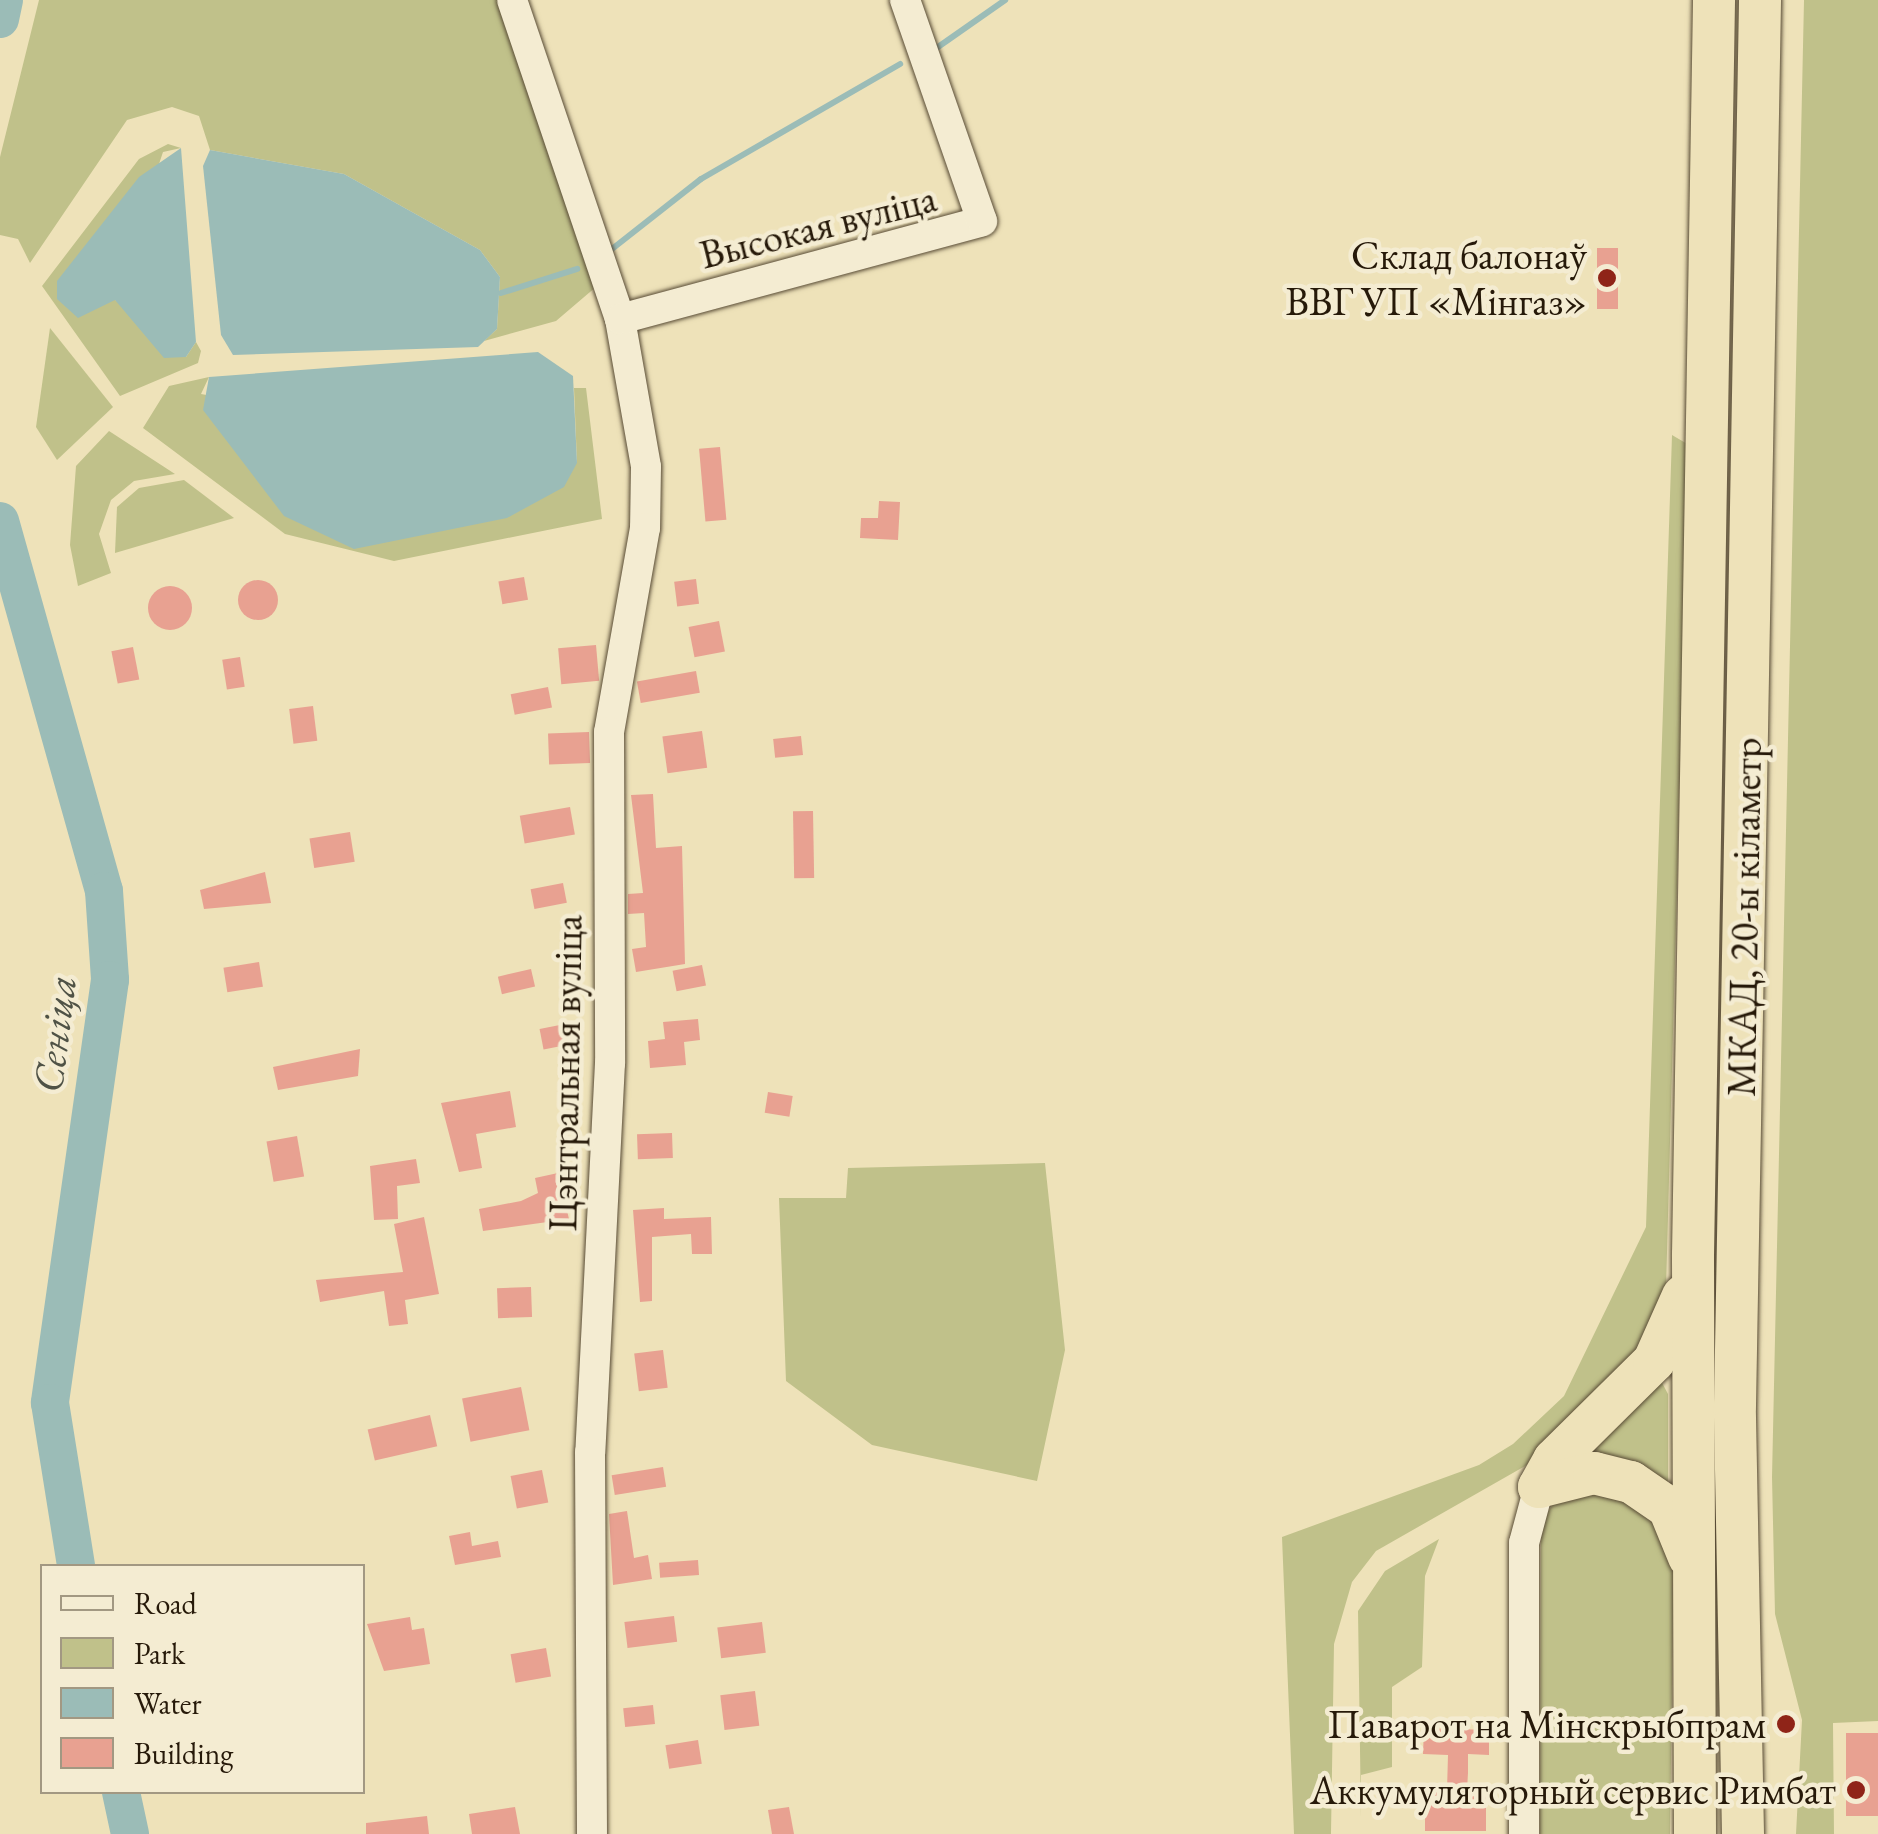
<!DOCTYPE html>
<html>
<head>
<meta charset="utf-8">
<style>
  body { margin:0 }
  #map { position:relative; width:1878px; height:1834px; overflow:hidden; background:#eee2b9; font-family:"EB Garamond",serif }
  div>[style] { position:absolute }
  .green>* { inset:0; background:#c0c18a }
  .water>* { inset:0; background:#9bbcb7 }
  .stream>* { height:6px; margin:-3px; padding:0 3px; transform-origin:3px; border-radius:3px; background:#9bbcb7 }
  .river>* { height:38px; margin:-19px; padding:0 19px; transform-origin:19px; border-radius:19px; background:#9bbcb7 }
  .building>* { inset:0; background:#e8a191; transform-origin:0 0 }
  .round { border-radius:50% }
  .roads { filter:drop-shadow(0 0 2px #584b35) drop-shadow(0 0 2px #584b35) }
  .minor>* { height:30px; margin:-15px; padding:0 15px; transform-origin:15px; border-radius:15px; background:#f4ecd2 }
  .highway>* { height:42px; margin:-21px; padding:0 21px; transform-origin:21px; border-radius:21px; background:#eee2b9 }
  .dots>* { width:28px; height:28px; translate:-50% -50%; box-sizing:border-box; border:5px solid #f4ecd2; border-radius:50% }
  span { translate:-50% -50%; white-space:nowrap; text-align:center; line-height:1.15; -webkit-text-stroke:9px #f4ecd2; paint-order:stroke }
  .street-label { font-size:40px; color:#261909 }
  .poi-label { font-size:40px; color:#261909 }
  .right { translate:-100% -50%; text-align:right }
  .water-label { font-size:42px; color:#4f5246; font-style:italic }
  .legend { position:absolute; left:40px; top:1564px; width:325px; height:230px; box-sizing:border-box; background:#f4ecd2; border:2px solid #a29882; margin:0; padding:12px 18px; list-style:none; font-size:30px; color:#261909 }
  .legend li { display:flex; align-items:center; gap:20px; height:50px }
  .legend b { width:50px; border:2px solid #a29882 }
</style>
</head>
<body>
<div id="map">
  <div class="green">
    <div style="clip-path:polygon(39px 0,500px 0,597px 286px,556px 321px,484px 341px,497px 329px,500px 277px,480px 250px,344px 174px,210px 150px,199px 116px,172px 107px,127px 120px,30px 263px,18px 239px,0 235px,0 157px)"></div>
    <div style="clip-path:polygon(1804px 0,1878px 0,1878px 1721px,1833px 1723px,1834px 1834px,1796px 1834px,1802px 1720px,1775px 1614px,1772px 1477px)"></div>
    <div style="clip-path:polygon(168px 144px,181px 148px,163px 152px,114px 299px,186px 357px,196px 342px,201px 351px,198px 363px,120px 396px,42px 286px,139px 159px)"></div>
    <div style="clip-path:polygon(50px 328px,113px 407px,57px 460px,36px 427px)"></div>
    <div style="clip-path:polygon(209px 377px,201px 394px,577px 463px,574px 388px,586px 388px,602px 519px,394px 561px,285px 534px,143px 428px,169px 386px)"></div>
    <div style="clip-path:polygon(109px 431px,175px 474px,134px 481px,111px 500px,99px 534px,111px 573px,78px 586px,70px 545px,76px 466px)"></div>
    <div style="clip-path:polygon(1672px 435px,1689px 445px,1665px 1326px,1553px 1450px,1376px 1551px,1352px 1582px,1334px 1644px,1331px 1834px,1294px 1834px,1282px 1537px,1479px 1465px,1513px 1444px,1564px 1396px,1646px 1227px)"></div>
    <div style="clip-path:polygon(184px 480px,234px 518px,115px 553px,117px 507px,139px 488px)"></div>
    <div style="clip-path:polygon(1045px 1163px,1065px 1350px,1037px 1481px,872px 1445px,786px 1381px,779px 1198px,846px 1198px,848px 1168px)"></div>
    <div style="clip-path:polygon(1660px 1379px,1668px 1394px,1668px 1494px,1561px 1467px)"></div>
    <div style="clip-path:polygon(1618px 1486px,1674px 1533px,1670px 1834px,1540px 1834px,1541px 1523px,1555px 1501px)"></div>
    <div style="clip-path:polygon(1439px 1539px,1425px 1576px,1422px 1667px,1392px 1687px,1392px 1767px,1361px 1775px,1361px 1818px,1358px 1611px,1385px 1571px)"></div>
  </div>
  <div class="water">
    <div style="clip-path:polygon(181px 148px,196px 342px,186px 357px,164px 358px,115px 300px,78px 318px,57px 299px,57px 281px,139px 177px)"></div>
    <div style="clip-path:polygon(210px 150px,344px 174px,480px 250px,500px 277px,497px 329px,478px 347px,233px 355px,221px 335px,203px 166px)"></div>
    <div style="clip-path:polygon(538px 352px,573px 376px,577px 463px,564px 487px,507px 518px,354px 549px,284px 516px,203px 410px,209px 377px)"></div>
  </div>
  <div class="stream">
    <div style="left:938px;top:47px;width:82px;rotate:-35deg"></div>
    <div style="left:612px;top:249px;width:113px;rotate:-38.2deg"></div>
    <div style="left:701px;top:179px;width:230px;rotate:-30deg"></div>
    <div style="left:501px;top:293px;width:80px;rotate:-17.5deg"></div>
  </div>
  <div class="river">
    <div style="left:0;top:19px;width:19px;rotate:-78deg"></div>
    <div style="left:0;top:521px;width:384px;rotate:74.3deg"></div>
    <div style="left:104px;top:891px;width:89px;rotate:86.1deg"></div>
    <div style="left:110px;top:980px;width:427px;rotate:98.1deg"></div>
    <div style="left:50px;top:1403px;width:165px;rotate:80.9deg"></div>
    <div style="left:121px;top:1792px;width:43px;rotate:77.9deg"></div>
  </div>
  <div class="building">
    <div style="left:1597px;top:248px;width:21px;height:61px"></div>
    <div style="left:720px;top:447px;width:73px;height:21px;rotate:85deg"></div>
    <div style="clip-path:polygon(879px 501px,900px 502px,898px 540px,860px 538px,861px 518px,878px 518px)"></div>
    <div style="left:524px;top:577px;width:23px;height:26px;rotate:80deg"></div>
    <div style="left:696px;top:579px;width:25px;height:22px;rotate:83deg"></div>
    <div class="round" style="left:238px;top:580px;width:40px;height:40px"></div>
    <div class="round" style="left:148px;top:586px;width:44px;height:44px"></div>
    <div style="left:719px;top:621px;width:31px;height:31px;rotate:79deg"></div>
    <div style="left:596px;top:645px;width:36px;height:38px;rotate:85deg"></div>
    <div style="left:133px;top:647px;width:33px;height:22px;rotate:79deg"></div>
    <div style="left:240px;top:657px;width:30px;height:18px;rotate:81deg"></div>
    <div style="left:696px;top:671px;width:22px;height:60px;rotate:80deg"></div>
    <div style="left:548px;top:687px;width:21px;height:38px;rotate:79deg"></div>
    <div style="left:313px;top:706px;width:35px;height:24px;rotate:83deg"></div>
    <div style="left:702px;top:731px;width:37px;height:40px;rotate:82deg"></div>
    <div style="left:589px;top:732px;width:31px;height:41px;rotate:88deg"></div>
    <div style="left:801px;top:736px;width:19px;height:28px;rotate:84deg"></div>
    <div style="clip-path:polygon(653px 794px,656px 848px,682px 846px,685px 964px,636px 972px,632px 949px,646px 947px,644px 913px,628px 914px,628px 894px,643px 893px,631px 795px)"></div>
    <div style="left:570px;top:807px;width:28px;height:51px;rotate:80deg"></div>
    <div style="left:813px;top:811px;width:67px;height:20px;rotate:89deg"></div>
    <div style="left:350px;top:832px;width:30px;height:41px;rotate:81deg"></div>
    <div style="clip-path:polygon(265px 872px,271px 903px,204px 909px,200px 890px)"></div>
    <div style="left:563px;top:883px;width:20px;height:33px;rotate:79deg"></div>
    <div style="left:259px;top:962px;width:25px;height:36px;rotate:81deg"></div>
    <div style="left:702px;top:965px;width:21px;height:30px;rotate:79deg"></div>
    <div style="left:531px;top:969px;width:18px;height:34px;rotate:77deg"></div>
    <div style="clip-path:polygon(698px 1019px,700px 1040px,684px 1042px,686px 1065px,650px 1068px,648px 1041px,665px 1039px,663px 1022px)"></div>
    <div style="left:570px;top:1023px;width:21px;height:31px;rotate:79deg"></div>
    <div style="clip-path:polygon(360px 1049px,358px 1076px,278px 1090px,273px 1067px)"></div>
    <div style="clip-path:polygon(510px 1091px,516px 1127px,476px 1134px,482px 1168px,459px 1172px,441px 1103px)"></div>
    <div style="left:768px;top:1092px;width:25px;height:21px;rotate:9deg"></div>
    <div style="left:672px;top:1133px;width:25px;height:35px;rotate:88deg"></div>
    <div style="left:297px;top:1136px;width:41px;height:31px;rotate:80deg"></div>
    <div style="clip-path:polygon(416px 1159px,420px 1183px,397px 1186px,398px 1219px,374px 1220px,370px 1166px)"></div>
    <div style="clip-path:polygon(558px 1173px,569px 1219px,483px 1231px,479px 1209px,521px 1201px,538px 1193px,535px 1178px)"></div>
    <div style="clip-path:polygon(664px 1208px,664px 1219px,711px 1217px,712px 1254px,692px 1254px,691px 1234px,652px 1237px,652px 1301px,640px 1302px,633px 1210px)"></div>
    <div style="clip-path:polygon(424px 1217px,439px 1294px,405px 1300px,408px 1324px,389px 1326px,384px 1291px,320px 1302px,316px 1280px,403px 1272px,394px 1224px)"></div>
    <div style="left:531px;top:1287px;width:30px;height:34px;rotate:88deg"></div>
    <div style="left:663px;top:1350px;width:38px;height:29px;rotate:83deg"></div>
    <div style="left:521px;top:1387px;width:44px;height:60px;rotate:79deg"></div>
    <div style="left:430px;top:1415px;width:32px;height:64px;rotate:77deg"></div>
    <div style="left:663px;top:1467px;width:20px;height:52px;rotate:81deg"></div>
    <div style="left:542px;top:1470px;width:33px;height:32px;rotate:79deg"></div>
    <div style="clip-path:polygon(627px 1511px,634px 1558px,648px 1555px,652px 1579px,613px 1585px,609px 1514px)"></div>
    <div style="clip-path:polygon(470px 1532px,472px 1546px,498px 1541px,501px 1557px,455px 1565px,449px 1536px)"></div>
    <div style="left:698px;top:1560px;width:15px;height:39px;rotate:86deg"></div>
    <div style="left:674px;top:1616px;width:26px;height:50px;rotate:83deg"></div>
    <div style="clip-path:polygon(410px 1617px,412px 1630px,424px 1628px,430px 1664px,384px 1671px,367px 1624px)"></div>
    <div style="left:762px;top:1622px;width:31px;height:45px;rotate:83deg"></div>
    <div style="left:546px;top:1648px;width:29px;height:36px;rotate:80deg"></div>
    <div style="left:755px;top:1691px;width:35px;height:35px;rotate:83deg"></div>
    <div style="left:653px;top:1705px;width:19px;height:30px;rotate:84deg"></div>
    <div style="clip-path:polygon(1424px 1728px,1489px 1730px,1489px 1755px,1468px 1754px,1468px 1773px,1467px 1790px,1486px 1790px,1486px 1831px,1425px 1831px,1425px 1790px,1447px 1790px,1448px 1755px,1423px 1754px)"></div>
    <div style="left:1846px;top:1733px;width:32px;height:83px"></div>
    <div style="left:698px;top:1740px;width:24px;height:33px;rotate:81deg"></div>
    <div style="clip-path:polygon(515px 1807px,520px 1834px,472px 1834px,469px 1814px)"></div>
    <div style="clip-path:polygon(789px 1807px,794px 1834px,772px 1834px,768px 1810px)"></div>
    <div style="clip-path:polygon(427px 1816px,429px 1834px,366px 1834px,366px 1823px)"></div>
  </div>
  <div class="roads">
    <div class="minor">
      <div style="left:512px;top:0;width:337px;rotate:71.3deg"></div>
      <div style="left:620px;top:319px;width:150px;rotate:80deg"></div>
      <div style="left:646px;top:467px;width:61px;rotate:90.9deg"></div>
      <div style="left:645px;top:528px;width:207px;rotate:100deg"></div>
      <div style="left:609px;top:732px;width:331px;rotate:89.8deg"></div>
      <div style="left:610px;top:1063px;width:390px;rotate:92.9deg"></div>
      <div style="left:590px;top:1452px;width:382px;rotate:89.7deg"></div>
      <div style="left:620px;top:319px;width:375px;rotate:-15.1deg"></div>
      <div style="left:982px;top:221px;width:234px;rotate:-109.2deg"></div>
      <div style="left:1524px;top:1834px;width:291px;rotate:-90deg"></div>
      <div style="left:1524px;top:1543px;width:58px;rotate:-75deg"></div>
    </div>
    <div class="highway">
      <div style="left:1539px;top:1487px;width:31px;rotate:-61deg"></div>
      <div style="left:1554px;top:1460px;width:141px;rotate:-44.7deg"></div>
      <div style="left:1654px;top:1361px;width:71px;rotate:-66deg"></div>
      <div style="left:1539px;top:1487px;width:57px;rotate:-14.3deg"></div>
      <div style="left:1594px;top:1473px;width:38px;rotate:14deg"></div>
      <div style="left:1631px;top:1482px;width:46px;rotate:34.4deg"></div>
      <div style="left:1669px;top:1508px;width:53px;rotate:67.8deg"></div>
      <div style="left:1695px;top:1834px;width:579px;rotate:-90.2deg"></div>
      <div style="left:1693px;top:1255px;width:1255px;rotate:-89.04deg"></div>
      <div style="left:1743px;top:1834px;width:428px;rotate:-91.1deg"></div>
      <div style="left:1735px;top:1406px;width:1406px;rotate:-88.98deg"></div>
    </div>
  </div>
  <div class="dots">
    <div style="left:1607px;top:278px;background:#8f2418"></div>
    <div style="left:1786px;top:1724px;background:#8f2418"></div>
    <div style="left:1856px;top:1790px;background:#8f2418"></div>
  </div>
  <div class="street-label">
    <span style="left:818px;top:226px;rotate:-14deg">Высокая вуліца</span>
    <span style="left:1744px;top:917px;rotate:-89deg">МКАД, 20-ы кіламетр</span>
    <span style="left:565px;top:1073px;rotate:-89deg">Цэнтральная вуліца</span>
  </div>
  <div class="poi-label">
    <span class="right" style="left:1587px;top:278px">Склад балонаў<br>ВВГ УП «Мінгаз»</span>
    <span class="right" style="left:1766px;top:1724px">Паварот на Мінскрыбпрам</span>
    <span class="right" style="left:1836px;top:1790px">Аккумуляторный сервис Римбат</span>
  </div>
  <div class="water-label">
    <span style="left:55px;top:1034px;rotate:-83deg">Сеніца</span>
  </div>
  <ul class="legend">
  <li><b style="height:12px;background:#f4ecd2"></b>Road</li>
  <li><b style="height:28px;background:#c0c18a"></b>Park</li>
  <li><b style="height:28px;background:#9bbcb7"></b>Water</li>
  <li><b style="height:28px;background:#e8a191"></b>Building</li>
  </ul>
</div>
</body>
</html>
